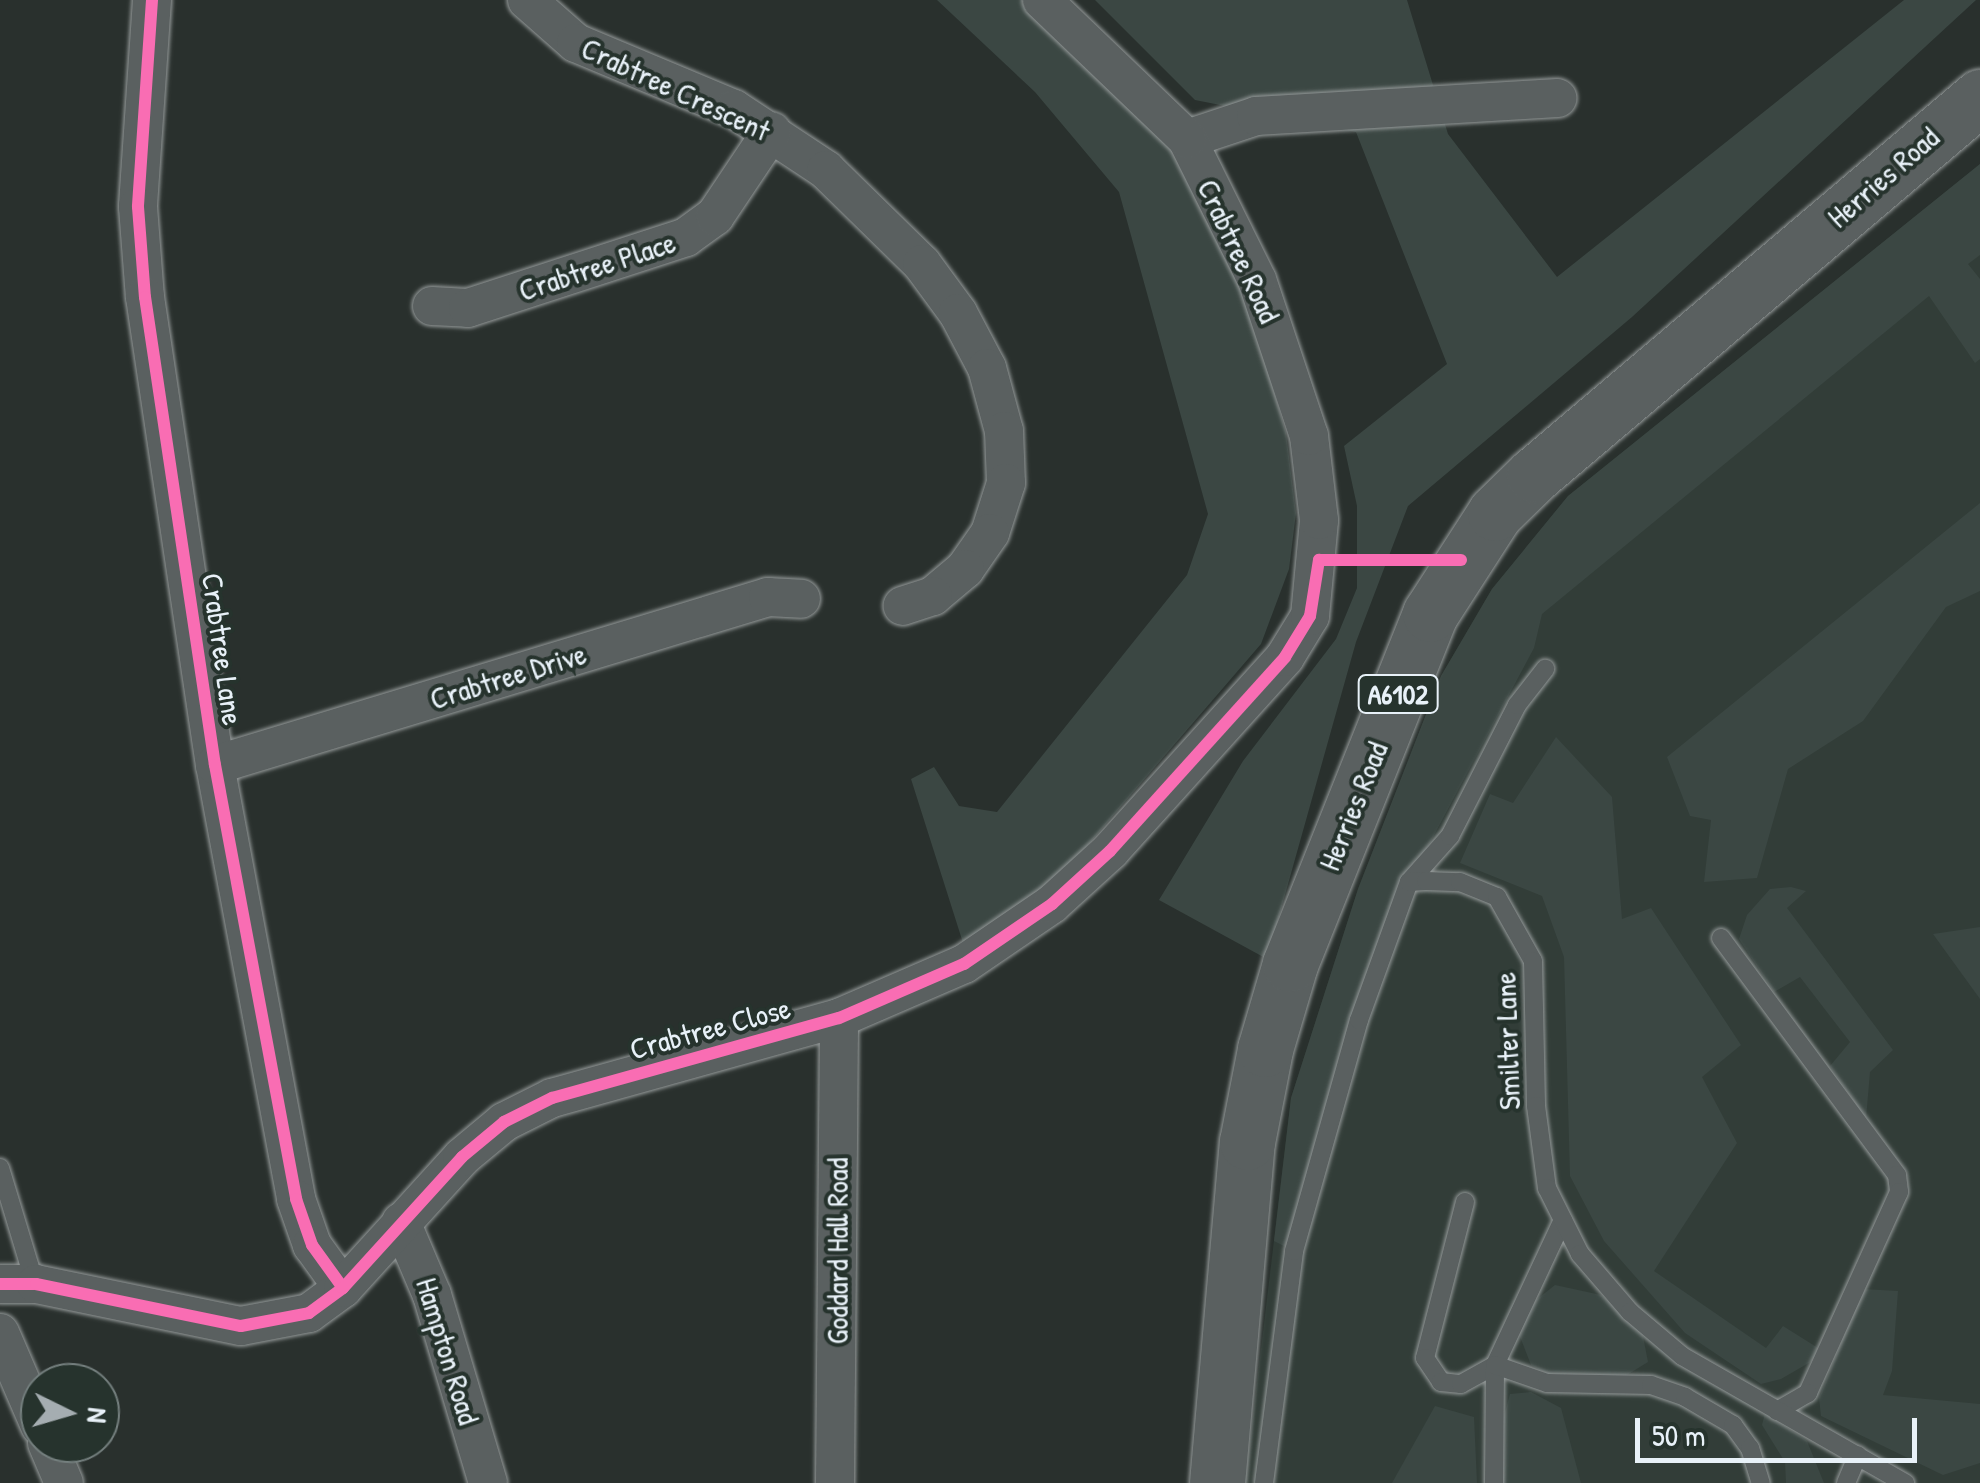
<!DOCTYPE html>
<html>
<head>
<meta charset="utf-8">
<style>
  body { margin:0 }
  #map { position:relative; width:1980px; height:1483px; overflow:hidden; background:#29302d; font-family:"Patrick Hand",sans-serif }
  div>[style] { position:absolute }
  .built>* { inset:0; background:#323d38 }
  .green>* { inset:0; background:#3b4743 }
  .roads { filter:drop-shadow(0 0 2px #959a9a) drop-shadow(0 0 2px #959a9a) }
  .lane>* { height:18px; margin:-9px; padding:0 9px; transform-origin:9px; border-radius:9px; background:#5a6060 }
  .street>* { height:38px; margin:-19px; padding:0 19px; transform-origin:19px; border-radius:19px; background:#5a6060 }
  .primary>* { height:55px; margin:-27.5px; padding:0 27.5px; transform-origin:27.5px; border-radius:27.5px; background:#5a6060 }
  .cycleway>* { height:12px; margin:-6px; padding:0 6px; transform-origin:6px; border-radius:6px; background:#f96db3 }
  span { translate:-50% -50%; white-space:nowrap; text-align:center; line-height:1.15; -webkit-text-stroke:8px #26332d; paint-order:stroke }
  .shield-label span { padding:2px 8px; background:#26332d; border:2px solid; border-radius:8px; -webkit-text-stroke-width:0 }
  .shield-label { font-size:28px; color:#e8f1f8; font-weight:700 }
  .street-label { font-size:30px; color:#e8f1f8 }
  .north { position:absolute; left:20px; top:1363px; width:100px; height:100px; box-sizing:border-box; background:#26332d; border:2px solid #747f7e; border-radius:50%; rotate:95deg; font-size:28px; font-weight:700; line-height:40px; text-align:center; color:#e8f1f8 }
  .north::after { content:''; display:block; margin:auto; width:35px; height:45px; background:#a5adb1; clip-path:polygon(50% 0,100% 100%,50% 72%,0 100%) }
  .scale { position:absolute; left:1635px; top:1418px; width:282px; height:45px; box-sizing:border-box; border:5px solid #e8f1f8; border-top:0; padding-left:12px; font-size:30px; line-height:35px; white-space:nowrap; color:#e8f1f8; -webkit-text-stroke:8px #26332d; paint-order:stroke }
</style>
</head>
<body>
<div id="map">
  <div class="built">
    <div style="clip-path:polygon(1980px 164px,1980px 1483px,1245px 1483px,1291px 1098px,1358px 889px,1441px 676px,1492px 589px,1568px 496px)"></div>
  </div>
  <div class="green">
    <div style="clip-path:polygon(937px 0,1022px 0,1173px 147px,1222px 238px,1249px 307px,1286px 433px,1296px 513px,1289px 569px,1261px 644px,1049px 890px,964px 946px,911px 779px,934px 767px,959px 806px,997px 812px,1187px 575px,1208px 514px,1119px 192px,1035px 92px)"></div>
    <div style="clip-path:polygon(1095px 0,1407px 0,1448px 134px,1557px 277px,1904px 0,1976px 0,1632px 317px,1408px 506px,1356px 642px,1267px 959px,1159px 900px,1243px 761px,1336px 639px,1357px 588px,1357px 506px,1344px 446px,1447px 364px,1356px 132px,1195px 100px)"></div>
    <div style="clip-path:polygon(1980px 164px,1980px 255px,1968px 264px,1980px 279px,1980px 359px,1975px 363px,1929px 296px,1542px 614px,1534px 648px,1409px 882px,1294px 1251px,1274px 1241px,1291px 1098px,1358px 889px,1441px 676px,1492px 589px,1568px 496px)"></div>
    <div style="clip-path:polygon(1980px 503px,1980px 591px,1946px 607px,1863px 721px,1788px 769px,1757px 878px,1704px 882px,1711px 820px,1690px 816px,1667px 757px)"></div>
    <div style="clip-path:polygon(1556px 737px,1612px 797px,1622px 919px,1651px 908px,1741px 1045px,1702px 1077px,1737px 1143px,1654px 1271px,1766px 1348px,1783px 1326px,1826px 1353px,1781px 1379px,1761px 1384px,1685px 1333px,1604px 1241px,1570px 1176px,1564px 957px,1542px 896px,1460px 863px,1490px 794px,1513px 803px)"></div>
    <div style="clip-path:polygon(1791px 887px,1806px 891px,1787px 908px,1893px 1050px,1870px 1072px,1866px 1119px,1830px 1066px,1850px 1042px,1800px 977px,1774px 992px,1739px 939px,1747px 915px,1770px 889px)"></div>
    <div style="clip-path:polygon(1980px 927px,1980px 999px,1933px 934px)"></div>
    <div style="clip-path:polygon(1555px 1285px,1601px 1295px,1642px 1331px,1648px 1362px,1622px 1378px,1551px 1376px,1531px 1365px,1519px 1334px,1531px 1304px)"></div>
    <div style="clip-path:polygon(1863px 1289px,1898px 1291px,1892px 1371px,1883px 1395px,1980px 1404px,1980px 1463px,1943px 1475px,1821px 1416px,1819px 1398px)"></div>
    <div style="clip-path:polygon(1531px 1392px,1561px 1408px,1581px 1483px,1501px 1483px,1499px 1435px,1510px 1394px)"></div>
    <div style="clip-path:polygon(1435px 1406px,1474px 1417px,1477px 1483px,1392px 1483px)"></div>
    <div style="clip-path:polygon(1765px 1413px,1807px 1441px,1824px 1483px,1786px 1483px,1785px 1462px,1762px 1425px)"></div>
  </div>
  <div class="roads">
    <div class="lane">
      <div style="left:1409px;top:882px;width:62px;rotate:-48.3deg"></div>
      <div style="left:1450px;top:836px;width:147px;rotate:-62.9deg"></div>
      <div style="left:1517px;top:705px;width:46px;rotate:-52.1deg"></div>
      <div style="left:1721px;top:938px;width:295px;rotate:53.4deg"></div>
      <div style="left:1897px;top:1175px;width:17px;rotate:83deg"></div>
      <div style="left:1899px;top:1192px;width:221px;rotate:114.4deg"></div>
      <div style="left:1808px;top:1393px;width:36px;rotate:150deg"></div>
      <div style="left:0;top:1168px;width:121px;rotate:73.2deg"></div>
      <div style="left:1465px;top:1202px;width:161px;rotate:104.4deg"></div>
      <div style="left:1425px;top:1358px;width:29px;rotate:56deg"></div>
      <div style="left:1441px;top:1382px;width:20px;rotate:6deg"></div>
      <div style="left:1461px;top:1384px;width:39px;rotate:-29deg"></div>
      <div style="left:1495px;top:1365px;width:160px;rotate:-64.9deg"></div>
      <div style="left:1264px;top:1483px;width:234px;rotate:-82.6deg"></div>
      <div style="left:1294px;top:1251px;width:240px;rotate:-74.3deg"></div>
      <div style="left:1359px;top:1020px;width:147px;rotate:-70.1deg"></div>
      <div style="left:1409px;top:882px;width:17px;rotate:-3deg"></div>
      <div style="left:1426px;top:881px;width:34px;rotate:2deg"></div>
      <div style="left:1460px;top:882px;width:40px;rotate:22deg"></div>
      <div style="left:1497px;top:897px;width:73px;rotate:60.6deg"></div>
      <div style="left:1533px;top:961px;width:145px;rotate:88.8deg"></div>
      <div style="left:1536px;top:1106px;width:83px;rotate:82.4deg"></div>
      <div style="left:1547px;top:1188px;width:74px;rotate:63.4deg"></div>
      <div style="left:1580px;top:1254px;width:77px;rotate:49.2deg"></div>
      <div style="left:1630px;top:1312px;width:68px;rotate:40.2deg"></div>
      <div style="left:1682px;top:1356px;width:257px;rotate:29.7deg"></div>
      <div style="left:1494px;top:1483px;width:118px;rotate:-89.5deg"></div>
      <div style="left:1495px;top:1365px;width:55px;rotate:19.1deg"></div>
      <div style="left:1547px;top:1383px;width:104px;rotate:1.1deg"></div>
      <div style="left:1651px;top:1385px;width:36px;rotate:19deg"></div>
      <div style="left:1685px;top:1397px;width:56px;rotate:30.3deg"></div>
      <div style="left:1733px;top:1425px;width:29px;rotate:54deg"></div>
      <div style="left:1750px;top:1448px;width:37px;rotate:73deg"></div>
      <div style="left:1846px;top:1483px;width:30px;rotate:-67deg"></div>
    </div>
    <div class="street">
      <div style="left:152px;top:0;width:207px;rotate:93.9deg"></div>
      <div style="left:138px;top:207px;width:90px;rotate:85.6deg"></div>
      <div style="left:145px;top:297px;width:473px;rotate:81.5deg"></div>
      <div style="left:215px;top:765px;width:441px;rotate:79.4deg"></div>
      <div style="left:296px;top:1199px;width:49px;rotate:70.8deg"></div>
      <div style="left:312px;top:1245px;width:53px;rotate:54.2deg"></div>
      <div style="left:527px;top:0;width:65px;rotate:41.3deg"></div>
      <div style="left:576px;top:43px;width:171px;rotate:22.7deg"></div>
      <div style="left:734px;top:109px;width:110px;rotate:33.5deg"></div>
      <div style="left:826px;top:170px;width:134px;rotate:44.4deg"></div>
      <div style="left:922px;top:264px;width:61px;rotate:53.7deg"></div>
      <div style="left:958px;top:313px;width:62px;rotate:62.2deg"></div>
      <div style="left:987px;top:368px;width:65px;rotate:74.9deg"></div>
      <div style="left:1004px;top:431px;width:52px;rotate:87.8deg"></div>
      <div style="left:1006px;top:483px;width:52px;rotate:107.7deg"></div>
      <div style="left:990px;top:533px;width:44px;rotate:124.8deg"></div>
      <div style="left:965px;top:569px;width:42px;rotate:139.8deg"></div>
      <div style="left:933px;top:596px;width:32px;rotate:162deg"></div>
      <div style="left:1187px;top:139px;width:73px;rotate:-18.4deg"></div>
      <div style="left:1256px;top:116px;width:302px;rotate:-3.4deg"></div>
      <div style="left:432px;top:306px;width:36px;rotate:3deg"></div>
      <div style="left:468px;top:308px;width:229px;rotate:-18deg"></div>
      <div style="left:686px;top:237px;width:36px;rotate:-36deg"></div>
      <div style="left:715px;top:216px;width:102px;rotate:-56.2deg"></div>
      <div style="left:215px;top:765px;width:578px;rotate:-16.9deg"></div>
      <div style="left:768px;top:597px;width:33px;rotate:3deg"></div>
      <div style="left:401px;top:1222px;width:79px;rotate:67deg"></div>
      <div style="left:432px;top:1295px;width:196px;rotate:73.4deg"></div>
      <div style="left:0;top:1284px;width:36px"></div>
      <div style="left:36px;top:1284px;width:209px;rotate:11.6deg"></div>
      <div style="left:241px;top:1326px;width:69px;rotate:-10.8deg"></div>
      <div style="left:309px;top:1313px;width:42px;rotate:-36.3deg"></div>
      <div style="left:343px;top:1288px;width:177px;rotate:-47.7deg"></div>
      <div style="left:462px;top:1157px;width:55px;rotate:-39.8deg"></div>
      <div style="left:504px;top:1122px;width:54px;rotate:-26.6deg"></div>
      <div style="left:552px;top:1098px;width:298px;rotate:-15.6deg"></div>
      <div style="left:839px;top:1018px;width:136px;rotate:-23.4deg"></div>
      <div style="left:964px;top:964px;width:107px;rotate:-34.3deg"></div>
      <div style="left:1052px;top:904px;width:79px;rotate:-42.4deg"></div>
      <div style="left:1110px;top:851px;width:261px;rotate:-47.9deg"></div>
      <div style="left:1285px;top:657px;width:48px;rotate:-58.6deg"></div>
      <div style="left:1310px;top:616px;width:96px;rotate:-84.6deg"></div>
      <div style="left:1319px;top:520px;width:85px;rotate:-96.8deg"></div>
      <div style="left:1309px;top:436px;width:164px;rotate:-108.4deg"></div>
      <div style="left:1257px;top:280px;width:157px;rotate:-116.4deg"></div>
      <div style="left:1187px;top:139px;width:201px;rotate:-136.2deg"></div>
      <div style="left:0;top:1333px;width:101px;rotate:66.7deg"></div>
      <div style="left:47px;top:1443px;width:43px;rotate:67deg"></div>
      <div style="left:835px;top:1483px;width:465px;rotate:-89.5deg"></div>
    </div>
    <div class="primary">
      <div style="left:1217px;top:1483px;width:342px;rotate:-85deg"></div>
      <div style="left:1247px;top:1142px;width:95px;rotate:-79deg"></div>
      <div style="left:1265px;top:1049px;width:89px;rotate:-73.6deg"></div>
      <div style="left:1290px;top:964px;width:377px;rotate:-68.2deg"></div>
      <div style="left:1430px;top:614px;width:120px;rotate:-57.2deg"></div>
      <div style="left:1495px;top:513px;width:54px;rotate:-44.3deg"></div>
      <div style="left:1534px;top:475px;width:585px;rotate:-40.28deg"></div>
    </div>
  </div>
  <div class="cycleway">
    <div style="left:152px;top:0;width:207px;rotate:93.9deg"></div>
    <div style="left:138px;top:207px;width:90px;rotate:85.6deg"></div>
    <div style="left:145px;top:297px;width:473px;rotate:81.5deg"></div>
    <div style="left:215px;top:765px;width:441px;rotate:79.4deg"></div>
    <div style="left:296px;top:1199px;width:49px;rotate:70.8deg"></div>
    <div style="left:312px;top:1245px;width:53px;rotate:54.2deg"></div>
    <div style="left:0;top:1284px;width:36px"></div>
    <div style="left:36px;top:1284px;width:209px;rotate:11.6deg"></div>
    <div style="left:241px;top:1326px;width:69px;rotate:-10.8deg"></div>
    <div style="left:309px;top:1313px;width:42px;rotate:-36.3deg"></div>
    <div style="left:343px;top:1288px;width:177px;rotate:-47.7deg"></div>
    <div style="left:462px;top:1157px;width:55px;rotate:-39.8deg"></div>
    <div style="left:504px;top:1122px;width:54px;rotate:-26.6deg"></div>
    <div style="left:552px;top:1098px;width:298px;rotate:-15.6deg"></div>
    <div style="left:839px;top:1018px;width:136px;rotate:-23.4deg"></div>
    <div style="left:964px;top:964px;width:107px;rotate:-34.3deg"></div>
    <div style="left:1052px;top:904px;width:79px;rotate:-42.4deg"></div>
    <div style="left:1110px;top:851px;width:261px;rotate:-47.9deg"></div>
    <div style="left:1285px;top:657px;width:48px;rotate:-58.6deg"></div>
    <div style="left:1310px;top:616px;width:57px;rotate:-80.9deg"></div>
    <div style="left:1319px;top:560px;width:142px"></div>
  </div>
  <div class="shield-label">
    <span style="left:1398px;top:694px">A6102</span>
  </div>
  <div class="street-label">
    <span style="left:676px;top:89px;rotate:25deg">Crabtree Crescent</span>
    <span style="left:1883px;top:177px;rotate:-41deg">Herries Road</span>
    <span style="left:1239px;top:251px;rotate:65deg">Crabtree Road</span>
    <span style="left:597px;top:266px;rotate:-18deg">Crabtree Place</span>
    <span style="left:223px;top:649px;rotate:82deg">Crabtree Lane</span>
    <span style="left:508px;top:676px;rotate:-17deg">Crabtree Drive</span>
    <span style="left:1353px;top:806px;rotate:-68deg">Herries Road</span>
    <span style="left:710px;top:1028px;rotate:-15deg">Crabtree Close</span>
    <span style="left:1507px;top:1041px;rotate:-92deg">Smilter Lane</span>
    <span style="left:837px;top:1251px;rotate:-90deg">Goddard Hall Road</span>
    <span style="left:448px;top:1351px;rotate:73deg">Hampton Road</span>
  </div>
  <div class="north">N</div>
  <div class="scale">50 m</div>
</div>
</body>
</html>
